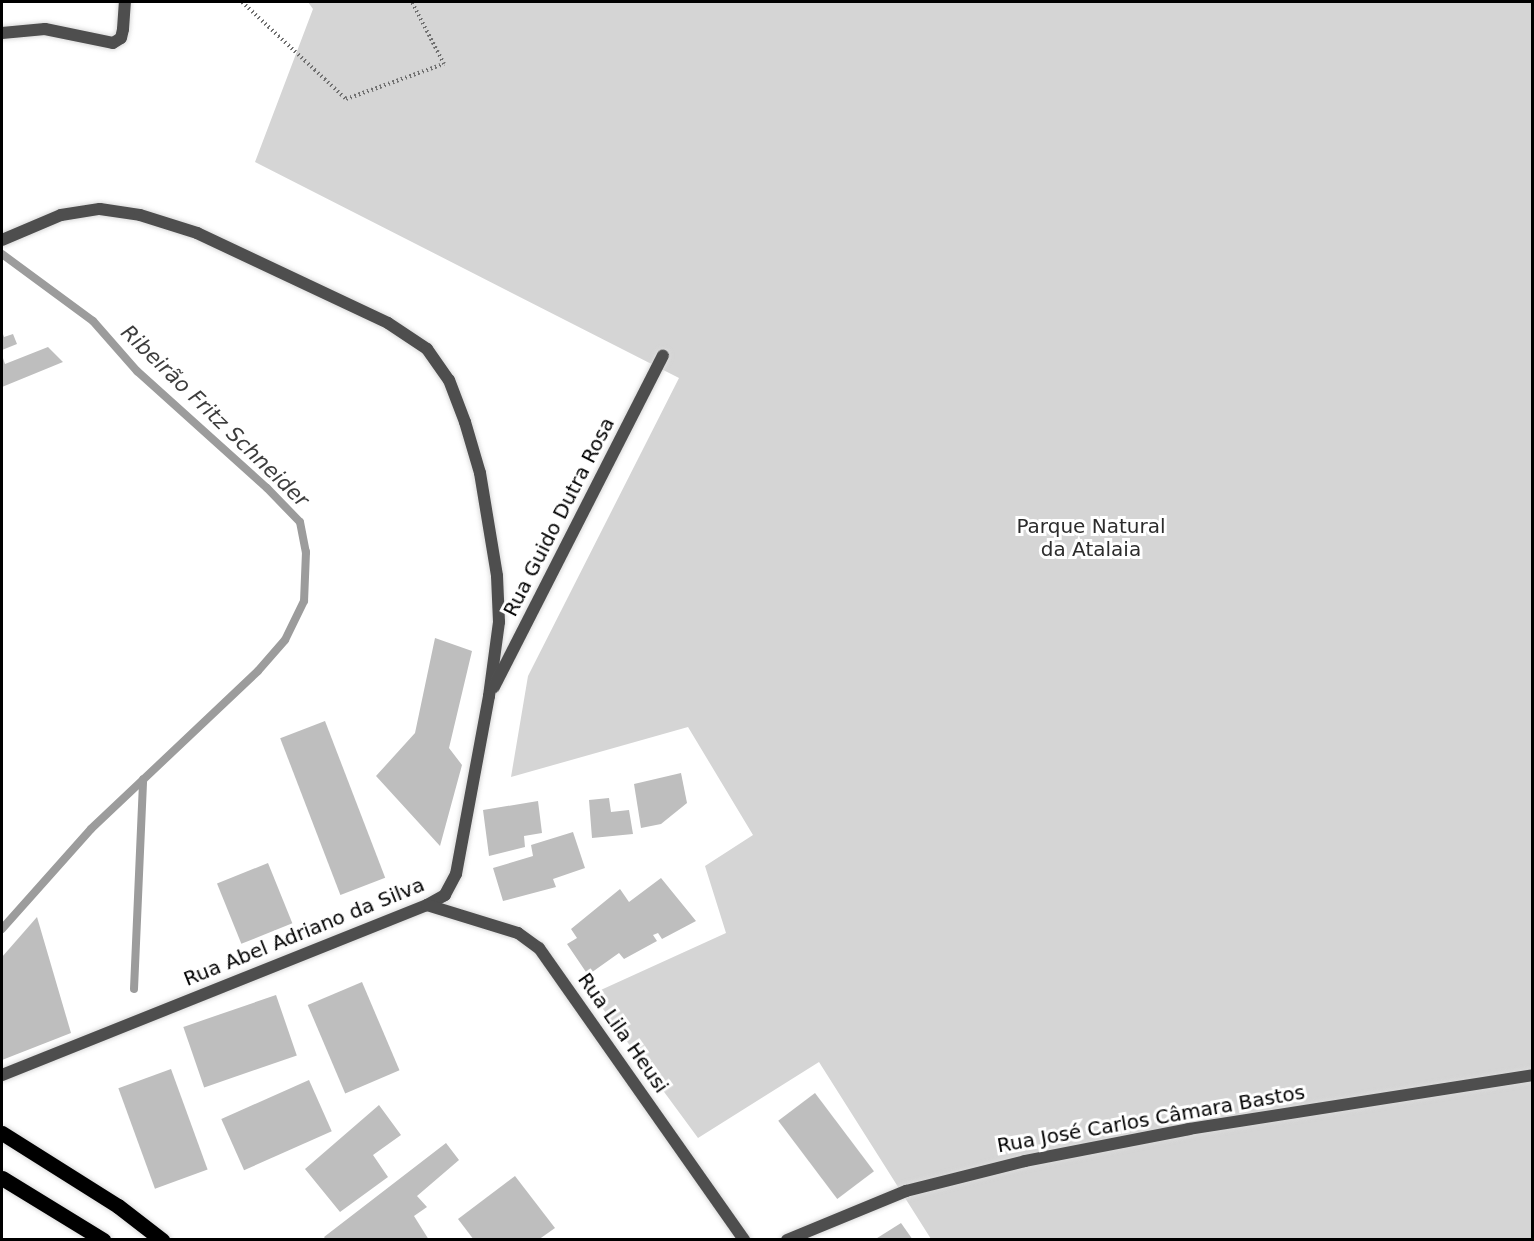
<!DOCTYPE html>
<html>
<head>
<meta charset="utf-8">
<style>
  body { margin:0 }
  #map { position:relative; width:1534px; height:1241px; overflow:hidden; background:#fff; font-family:"DejaVu Sans",sans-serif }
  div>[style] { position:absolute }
  .green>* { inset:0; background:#d5d5d5 }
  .stream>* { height:8px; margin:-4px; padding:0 4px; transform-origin:4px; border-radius:4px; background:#9c9c9c }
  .building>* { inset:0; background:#bebebe; transform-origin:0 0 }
  .path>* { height:4px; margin-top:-2px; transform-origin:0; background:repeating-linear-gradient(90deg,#707070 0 1.5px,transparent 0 4.5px) }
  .roads { filter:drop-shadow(0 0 2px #dbdbdb) drop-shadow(0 0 2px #dbdbdb) }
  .lane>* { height:12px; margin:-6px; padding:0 6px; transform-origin:6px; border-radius:6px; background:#4e4e4e }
  .street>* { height:12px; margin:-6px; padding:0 6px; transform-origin:6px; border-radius:6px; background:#4e4e4e }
  .primary>* { height:15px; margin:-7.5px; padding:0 7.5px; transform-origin:7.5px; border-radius:7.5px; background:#000 }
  span { translate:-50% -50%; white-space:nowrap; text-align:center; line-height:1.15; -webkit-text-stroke:6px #fff; paint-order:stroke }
  .street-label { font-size:20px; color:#000 }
  .park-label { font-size:20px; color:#2c2c2c }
  .water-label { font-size:21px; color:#3d3d3d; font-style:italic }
  .frame { position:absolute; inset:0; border:3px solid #000; pointer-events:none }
</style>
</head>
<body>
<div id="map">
  <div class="green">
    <div style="clip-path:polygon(308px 2px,1532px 2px,1532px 1239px,931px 1239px,819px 1062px,698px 1138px,592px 994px,726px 933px,705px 866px,753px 835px,688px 727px,511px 777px,528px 676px,679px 378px,255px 162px,313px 9px)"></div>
  </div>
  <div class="stream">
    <div style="left:2px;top:254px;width:113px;rotate:36.4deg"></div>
    <div style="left:93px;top:321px;width:67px;rotate:48.7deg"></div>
    <div style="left:137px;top:371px;width:175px;rotate:42deg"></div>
    <div style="left:267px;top:488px;width:47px;rotate:45.9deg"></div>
    <div style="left:300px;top:522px;width:31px;rotate:79deg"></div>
    <div style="left:306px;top:552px;width:49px;rotate:92.3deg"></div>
    <div style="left:304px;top:601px;width:43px;rotate:116deg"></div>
    <div style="left:285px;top:640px;width:41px;rotate:131.1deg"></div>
    <div style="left:258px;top:671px;width:230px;rotate:136.6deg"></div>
    <div style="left:91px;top:829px;width:134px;rotate:131.7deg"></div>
    <div style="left:134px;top:989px;width:210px;rotate:-87.5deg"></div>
  </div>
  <div class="building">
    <div style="clip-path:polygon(2px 331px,4px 337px,13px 334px,17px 344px,2px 350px)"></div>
    <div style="clip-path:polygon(48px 347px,63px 362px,2px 387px,2px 355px,5px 364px)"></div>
    <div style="clip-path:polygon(435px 638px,472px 651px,449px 748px,462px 765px,440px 846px,376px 776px,415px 733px)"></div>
    <div style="left:325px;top:721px;width:168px;height:48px;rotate:69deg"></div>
    <div style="clip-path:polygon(681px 773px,687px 803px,661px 824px,641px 828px,634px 784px)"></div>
    <div style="clip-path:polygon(609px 798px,611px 812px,629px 810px,633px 834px,592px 838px,589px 800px)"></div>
    <div style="clip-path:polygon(538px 801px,542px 833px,524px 836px,525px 847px,489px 856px,483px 810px)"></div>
    <div style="clip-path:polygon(573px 832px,585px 868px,553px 879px,556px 887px,503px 901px,493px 868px,533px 856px,531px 845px)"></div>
    <div style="left:268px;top:863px;width:65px;height:55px;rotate:68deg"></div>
    <div style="clip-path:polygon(661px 878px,696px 921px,662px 939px,658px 933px,653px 935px,657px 941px,624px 959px,619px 953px,588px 975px,567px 944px,577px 938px,571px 929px,620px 889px,629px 902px)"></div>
    <div style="clip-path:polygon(37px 917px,71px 1033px,2px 1060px,2px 957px)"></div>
    <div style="left:362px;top:982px;width:96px;height:59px;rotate:67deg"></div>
    <div style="left:276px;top:995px;width:64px;height:98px;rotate:71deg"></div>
    <div style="left:171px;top:1069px;width:107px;height:56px;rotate:70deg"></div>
    <div style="left:309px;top:1080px;width:56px;height:96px;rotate:66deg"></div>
    <div style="left:815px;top:1093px;width:98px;height:46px;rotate:53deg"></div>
    <div style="clip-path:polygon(379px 1105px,401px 1135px,373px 1155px,388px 1177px,340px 1212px,305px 1169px)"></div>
    <div style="clip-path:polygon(446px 1143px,459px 1160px,417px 1196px,427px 1207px,414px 1216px,429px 1240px,326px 1240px,324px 1237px)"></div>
    <div style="clip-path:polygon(515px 1176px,555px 1228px,538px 1240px,474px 1240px,458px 1219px)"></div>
    <div style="clip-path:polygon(901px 1223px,913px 1240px,874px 1240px)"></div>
  </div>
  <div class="path">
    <div style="left:242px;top:2px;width:142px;rotate:43deg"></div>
    <div style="left:346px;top:99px;width:104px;rotate:-19.7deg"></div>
    <div style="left:444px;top:64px;width:70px;rotate:-117.3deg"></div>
  </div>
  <div class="roads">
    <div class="lane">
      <div style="left:2px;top:33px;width:43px;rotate:-5.3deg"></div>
      <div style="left:45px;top:29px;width:69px;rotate:11.6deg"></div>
      <div style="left:113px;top:43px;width:9px;rotate:-32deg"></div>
      <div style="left:121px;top:38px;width:9px;rotate:-77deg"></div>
      <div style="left:123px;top:29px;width:27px;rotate:-86deg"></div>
      <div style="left:787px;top:1240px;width:129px;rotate:-22.4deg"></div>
      <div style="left:906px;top:1191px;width:123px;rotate:-14.1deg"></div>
      <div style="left:1025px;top:1161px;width:167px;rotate:-11deg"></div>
      <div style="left:1189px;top:1129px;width:347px;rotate:-8.9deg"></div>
    </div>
    <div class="street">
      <div style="left:2px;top:240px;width:64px;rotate:-23deg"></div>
      <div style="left:61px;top:215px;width:39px;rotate:-9deg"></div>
      <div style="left:100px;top:209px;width:40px;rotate:8.5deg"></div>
      <div style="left:140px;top:215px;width:60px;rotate:17.5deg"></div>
      <div style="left:197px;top:233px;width:211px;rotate:25.2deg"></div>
      <div style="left:388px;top:323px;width:47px;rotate:33.7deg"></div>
      <div style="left:427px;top:349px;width:38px;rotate:55deg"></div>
      <div style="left:449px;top:380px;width:45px;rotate:69.1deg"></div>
      <div style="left:465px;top:422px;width:53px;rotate:73.6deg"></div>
      <div style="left:480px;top:473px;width:104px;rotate:80.6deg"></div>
      <div style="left:497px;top:576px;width:46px;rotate:87.5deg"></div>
      <div style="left:499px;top:622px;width:75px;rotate:97.7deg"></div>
      <div style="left:489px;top:696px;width:181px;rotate:100.5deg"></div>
      <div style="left:456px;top:874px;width:24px;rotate:118deg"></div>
      <div style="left:445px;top:895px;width:21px;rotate:151deg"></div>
      <div style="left:427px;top:905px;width:458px;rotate:158.2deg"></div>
      <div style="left:494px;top:687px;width:372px;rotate:-63deg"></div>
      <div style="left:427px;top:905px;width:95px;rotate:17.1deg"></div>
      <div style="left:518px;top:933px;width:26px;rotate:36deg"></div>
      <div style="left:539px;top:948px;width:357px;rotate:54.9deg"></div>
    </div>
    <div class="primary">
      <div style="left:2px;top:1133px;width:137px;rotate:32.2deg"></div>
      <div style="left:118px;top:1206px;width:56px;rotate:37.7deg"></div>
      <div style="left:2px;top:1178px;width:119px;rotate:31.5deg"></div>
    </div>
  </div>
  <div class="street-label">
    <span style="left:559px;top:517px;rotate:-63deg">Rua Guido Dutra Rosa</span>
    <span style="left:304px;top:932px;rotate:-22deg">Rua Abel Adriano da Silva</span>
    <span style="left:623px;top:1033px;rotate:55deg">Rua Lila Heusi</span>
    <span style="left:1151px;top:1119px;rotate:-10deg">Rua José Carlos Câmara Bastos</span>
  </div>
  <div class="park-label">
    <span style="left:1091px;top:538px">Parque Natural<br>da Atalaia</span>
  </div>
  <div class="water-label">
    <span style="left:215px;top:416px;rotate:44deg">Ribeirão Fritz Schneider</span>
  </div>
  <div class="frame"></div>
</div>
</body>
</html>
